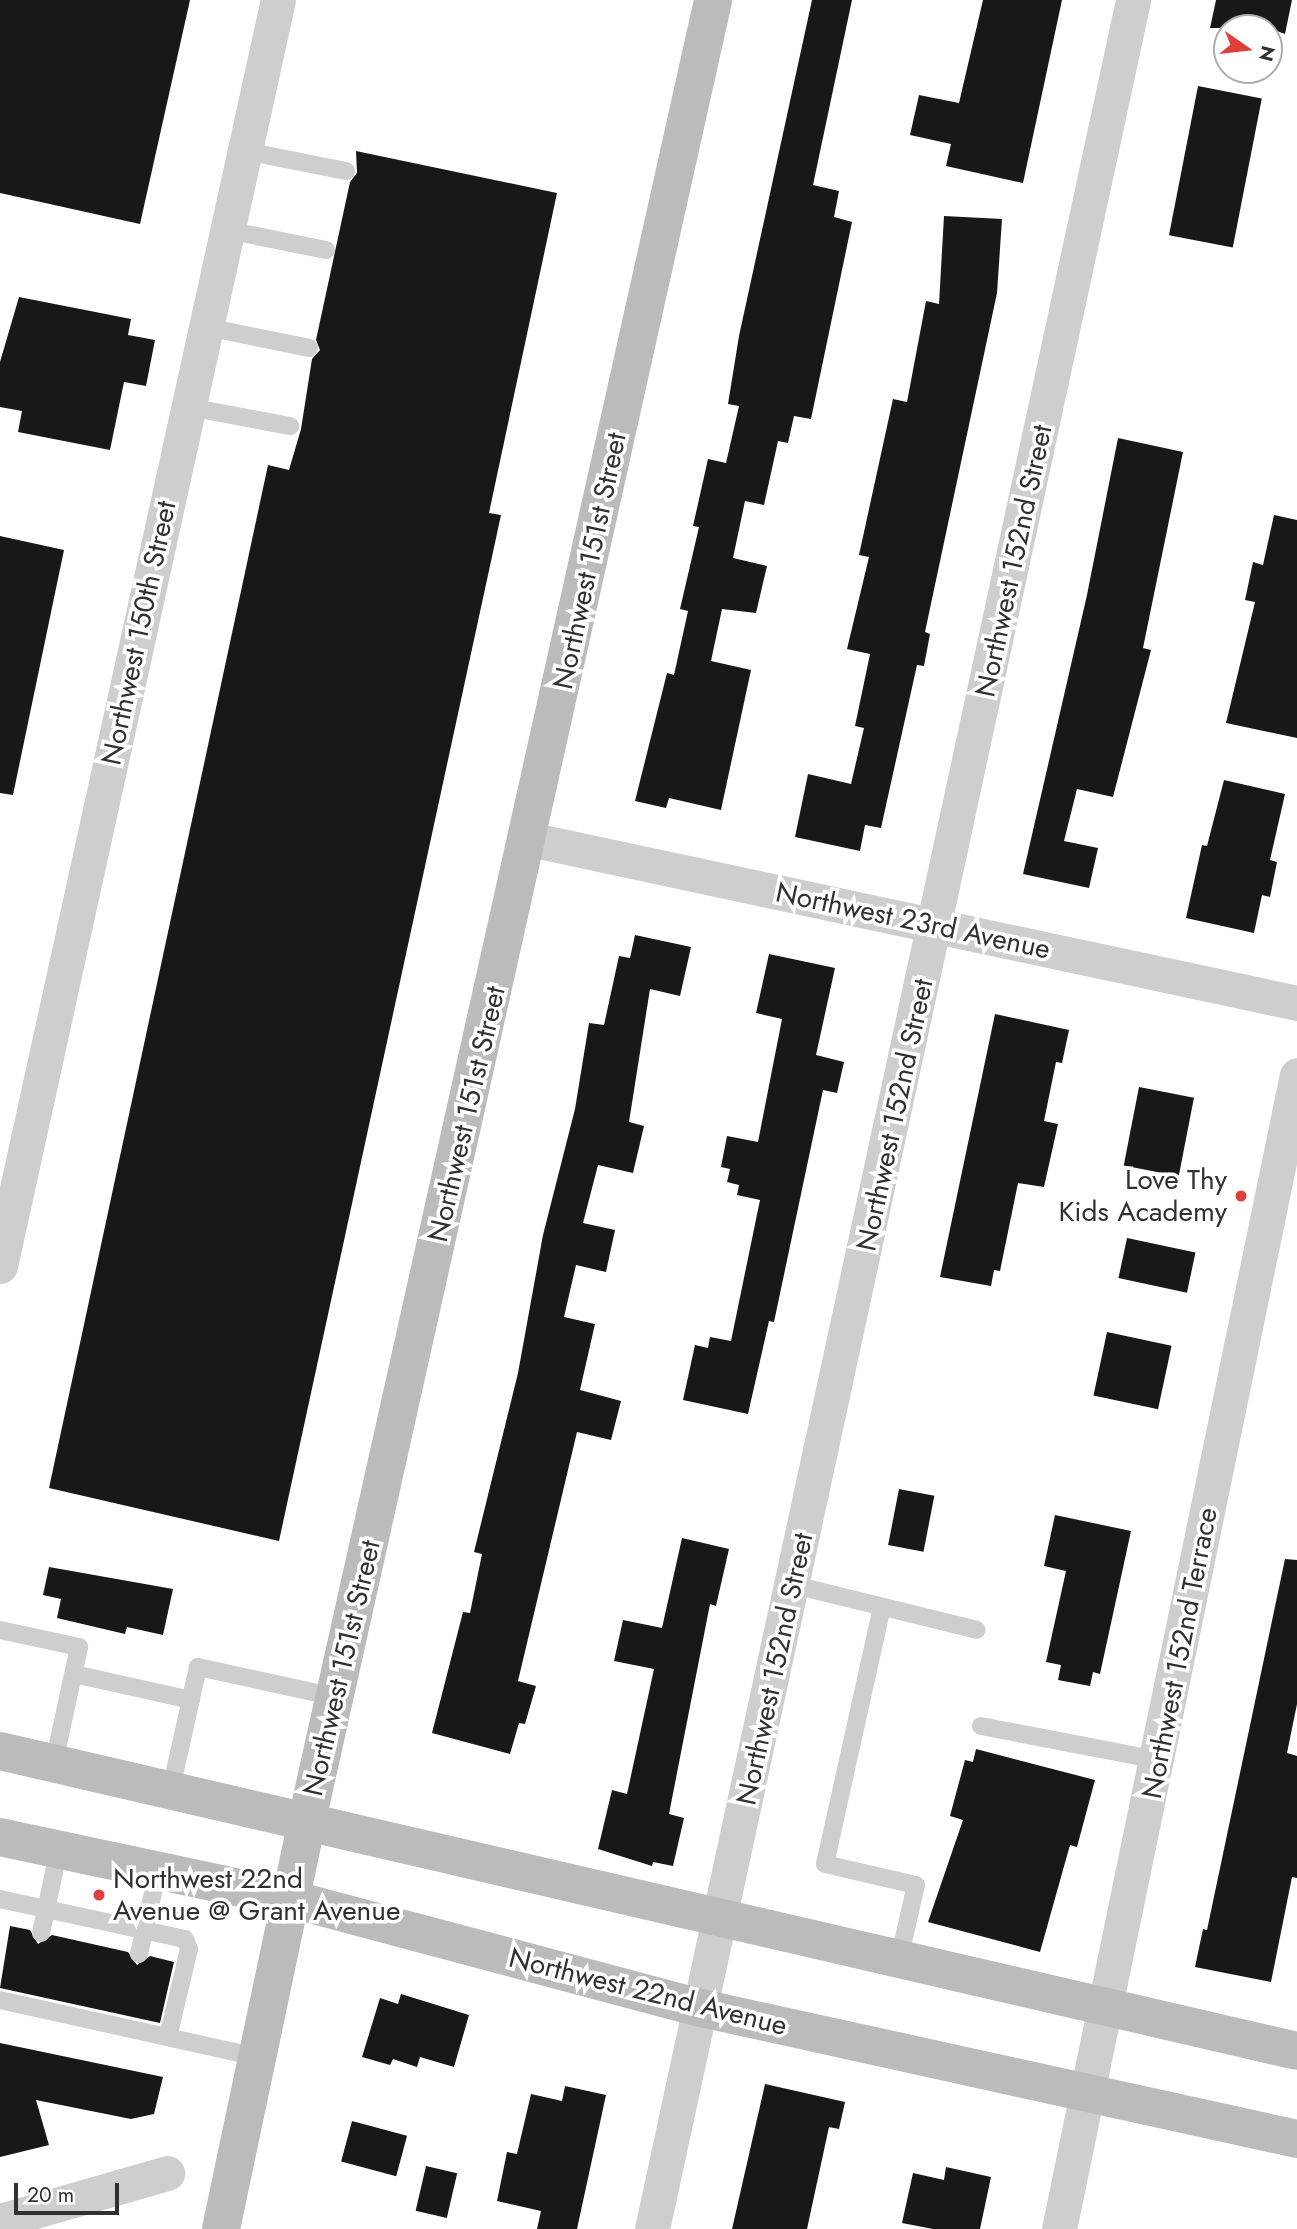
<!DOCTYPE html>
<html>
<head>
<meta charset="utf-8">
<style>
  body { margin:0 }
  #map { position:relative; width:1297px; height:2229px; overflow:hidden; background:#fff; font-family:Jost,sans-serif }
  div>[style] { position:absolute }
  .building>* { inset:0; background:#181818; transform-origin:0 0 }
  .lane>* { height:18px; margin:-9px; padding:0 9px; transform-origin:9px; border-radius:9px; background:#cecece }
  .street>* { height:35px; margin:-17.5px; padding:0 17.5px; transform-origin:17.5px; border-radius:17.5px; background:#cecece }
  .secondary>* { height:38px; margin:-19px; padding:0 19px; transform-origin:19px; border-radius:19px; background:#bbb }
  .dots>* { width:19px; height:19px; translate:-50% -50%; box-sizing:border-box; border:4px solid #fff; border-radius:50% }
  span { translate:-50% -50%; white-space:nowrap; text-align:center; line-height:1.15; -webkit-text-stroke:7px #fff; paint-order:stroke }
  .street-label { font-size:28px; color:#313131 }
  .poi-label { font-size:28px; color:#313131 }
  .right { translate:-100% -50%; text-align:right }
  .left { translate:0 -50%; text-align:left }
  .north { position:absolute; left:1213px; top:14px; width:70px; height:70px; box-sizing:border-box; background:#fff; border:2px solid #adadad; border-radius:50%; rotate:104deg; font-size:19px; font-weight:700; line-height:28px; text-align:center; color:#313131 }
  .north::after { content:''; display:block; margin:auto; width:24px; height:32px; background:#e03f3c; clip-path:polygon(50% 0,100% 100%,50% 72%,0 100%) }
  .scale { position:absolute; left:14px; top:2183px; width:105px; height:32px; box-sizing:border-box; border:4px solid #313131; border-top:0; padding-left:9px; font-size:21px; line-height:24px; white-space:nowrap; color:#313131; -webkit-text-stroke:5px #fff; paint-order:stroke }
</style>
</head>
<body>
<div id="map">
  <div class="building">
    <div style="clip-path:polygon(0 0,190px 0,140px 224px,0 193px)"></div>
    <div style="clip-path:polygon(812px 0,852px 0,813px 185px,839px 191px,834px 217px,852px 222px,811px 419px,794px 416px,788px 443px,778px 441px,764px 505px,745px 501px,733px 558px,767px 566px,756px 613px,722px 609px,711px 661px,751px 670px,721px 810px,669px 798px,666px 808px,635px 801px,667px 673px,674px 675px,688px 611px,680px 609px,699px 527px,693px 526px,708px 459px,726px 463px,739px 406px,728px 404px,739px 336px)"></div>
    <div style="clip-path:polygon(983px 0,1062px 0,1023px 183px,946px 166px,951px 144px,910px 135px,919px 95px,959px 103px)"></div>
    <div style="clip-path:polygon(1216px 0,1292px 0,1285px 34px,1269px 28px,1210px 28px)"></div>
    <div style="left:1198px;top:86px;width:65px;height:152px;rotate:11deg"></div>
    <div style="clip-path:polygon(356px 151px,557px 193px,489px 513px,501px 515px,279px 1541px,49px 1488px,268px 465px,289px 470px,301px 429px,312px 359px,320px 350px,316px 340px,350px 182px,357px 173px)"></div>
    <div style="clip-path:polygon(944px 216px,1002px 219px,997px 293px,925px 632px,930px 634px,924px 666px,917px 665px,881px 828px,865px 825px,860px 851px,795px 837px,808px 774px,851px 784px,864px 728px,855px 726px,870px 654px,847px 649px,869px 557px,859px 555px,893px 399px,907px 402px,926px 301px,939px 304px)"></div>
    <div style="clip-path:polygon(19px 297px,131px 319px,128px 335px,155px 340px,146px 386px,124px 382px,110px 450px,18px 432px,22px 411px,0 407px,0 362px)"></div>
    <div style="clip-path:polygon(1118px 438px,1183px 452px,1143px 648px,1151px 650px,1113px 797px,1077px 789px,1064px 841px,1098px 848px,1089px 888px,1023px 874px,1087px 595px)"></div>
    <div style="clip-path:polygon(1274px 515px,1297px 520px,1297px 738px,1226px 723px,1255px 602px,1245px 600px,1253px 562px,1263px 565px)"></div>
    <div style="clip-path:polygon(0 536px,64px 550px,13px 795px,0 793px)"></div>
    <div style="clip-path:polygon(1224px 780px,1285px 794px,1270px 860px,1277px 862px,1270px 897px,1262px 895px,1254px 933px,1186px 918px,1202px 845px,1207px 846px)"></div>
    <div style="clip-path:polygon(635px 935px,691px 947px,680px 996px,650px 989px,629px 1122px,644px 1126px,633px 1173px,598px 1165px,583px 1223px,615px 1230px,606px 1272px,576px 1265px,564px 1317px,595px 1324px,580px 1390px,621px 1401px,611px 1440px,577px 1432px,518px 1681px,536px 1686px,525px 1724px,519px 1723px,510px 1754px,432px 1733px,463px 1612px,470px 1613px,482px 1554px,474px 1552px,518px 1373px,543px 1235px,575px 1109px,589px 1023px,604px 1025px,619px 956px,630px 958px)"></div>
    <div style="clip-path:polygon(769px 954px,835px 968px,816px 1055px,844px 1062px,837px 1093px,823px 1090px,774px 1322px,769px 1321px,748px 1414px,683px 1400px,695px 1345px,708px 1348px,710px 1337px,731px 1341px,760px 1200px,737px 1195px,739px 1185px,727px 1182px,730px 1169px,721px 1167px,727px 1136px,758px 1142px,782px 1019px,756px 1013px)"></div>
    <div style="clip-path:polygon(995px 1014px,1069px 1030px,1062px 1063px,1056px 1062px,1044px 1121px,1058px 1124px,1044px 1187px,1018px 1183px,1000px 1271px,994px 1270px,991px 1286px,940px 1277px)"></div>
    <div style="left:1139px;top:1087px;width:56px;height:80px;rotate:11deg"></div>
    <div style="left:1127px;top:1238px;width:70px;height:41px;rotate:12deg"></div>
    <div style="left:1107px;top:1332px;width:66px;height:65px;rotate:12deg"></div>
    <div style="left:899px;top:1489px;width:36px;height:57px;rotate:11deg"></div>
    <div style="clip-path:polygon(1055px 1515px,1131px 1531px,1100px 1674px,1093px 1672px,1090px 1686px,1058px 1680px,1061px 1665px,1046px 1662px,1066px 1571px,1044px 1566px)"></div>
    <div style="clip-path:polygon(682px 1538px,729px 1549px,716px 1606px,710px 1604px,669px 1814px,684px 1818px,673px 1866px,653px 1862px,652px 1866px,598px 1849px,612px 1790px,627px 1794px,654px 1669px,614px 1661px,623px 1620px,662px 1628px)"></div>
    <div style="clip-path:polygon(1285px 1559px,1297px 1560px,1297px 1704px,1287px 1753px,1297px 1756px,1297px 1878px,1292px 1877px,1271px 1982px,1195px 1967px,1203px 1929px,1207px 1930px)"></div>
    <div style="clip-path:polygon(49px 1567px,173px 1589px,163px 1635px,127px 1627px,125px 1634px,57px 1618px,61px 1599px,43px 1595px)"></div>
    <div style="clip-path:polygon(976px 1749px,1095px 1780px,1077px 1847px,1070px 1845px,1040px 1952px,928px 1922px,963px 1820px,950px 1816px,965px 1760px,973px 1762px)"></div>
    <div style="clip-path:polygon(10px 1926px,30px 1930px,38px 1944px,52px 1935px,128px 1952px,137px 1965px,150px 1956px,174px 1962px,160px 2023px,0 1988px)"></div>
    <div style="clip-path:polygon(401px 1994px,469px 2015px,454px 2067px,420px 2057px,417px 2067px,393px 2059px,390px 2065px,362px 2057px,380px 1998px,398px 2004px)"></div>
    <div style="clip-path:polygon(0 2043px,163px 2077px,154px 2114px,131px 2119px,36px 2100px,49px 2145px,0 2157px)"></div>
    <div style="clip-path:polygon(765px 2084px,845px 2102px,839px 2129px,829px 2127px,807px 2229px,732px 2229px)"></div>
    <div style="clip-path:polygon(565px 2086px,606px 2095px,577px 2229px,537px 2229px,541px 2211px,497px 2201px,507px 2152px,517px 2154px,531px 2094px,562px 2101px)"></div>
    <div style="left:352px;top:2121px;width:57px;height:42px;rotate:15deg"></div>
    <div style="left:426px;top:2166px;width:32px;height:46px;rotate:13deg"></div>
    <div style="clip-path:polygon(946px 2167px,991px 2177px,980px 2229px,933px 2229px,902px 2223px,913px 2173px,944px 2180px)"></div>
  </div>
  <div class="lane">
    <div style="left:245px;top:151px;width:103px;rotate:11.2deg"></div>
    <div style="left:227px;top:230px;width:101px;rotate:11.4deg"></div>
    <div style="left:206px;top:327px;width:105px;rotate:11.5deg"></div>
    <div style="left:189px;top:407px;width:103px;rotate:10.7deg"></div>
    <div style="left:794px;top:1585px;width:188px;rotate:13.8deg"></div>
    <div style="left:882px;top:1607px;width:263px;rotate:102.5deg"></div>
    <div style="left:825px;top:1864px;width:93px;rotate:13deg"></div>
    <div style="left:916px;top:1885px;width:76px;rotate:102.9deg"></div>
    <div style="left:0;top:1630px;width:81px;rotate:12.1deg"></div>
    <div style="left:79px;top:1647px;width:119px;rotate:102.2deg"></div>
    <div style="left:74px;top:1674px;width:120px;rotate:12.5deg"></div>
    <div style="left:981px;top:1726px;width:180px;rotate:10.9deg"></div>
    <div style="left:171px;top:1789px;width:125px;rotate:-77.5deg"></div>
    <div style="left:198px;top:1667px;width:141px;rotate:12.3deg"></div>
    <div style="left:0;top:1899px;width:189px;rotate:12.2deg"></div>
    <div style="left:185px;top:1939px;width:11px;rotate:68deg"></div>
    <div style="left:189px;top:1949px;width:90px;rotate:103.4deg"></div>
    <div style="left:41px;top:1933px;width:86px;rotate:-77.9deg"></div>
    <div style="left:139px;top:1954px;width:85px;rotate:-77.1deg"></div>
    <div style="left:0;top:2000px;width:263px;rotate:12.5deg"></div>
  </div>
  <div class="street">
    <div style="left:529px;top:839px;width:785px;rotate:12.05deg"></div>
    <div style="left:0;top:1266px;width:1296px;rotate:-77.62deg"></div>
    <div style="left:0;top:2221px;width:174px;rotate:-16deg"></div>
    <div style="left:652px;top:2229px;width:2280px;rotate:-77.82deg"></div>
    <div style="left:1059px;top:2229px;width:1178px;rotate:-78.35deg"></div>
  </div>
  <div class="secondary">
    <div style="left:0;top:1751px;width:1331px;rotate:13.02deg"></div>
    <div style="left:0;top:1837px;width:298px;rotate:12deg"></div>
    <div style="left:291px;top:1899px;width:424px;rotate:14.9deg"></div>
    <div style="left:701px;top:2008px;width:610px;rotate:12.4deg"></div>
    <div style="left:221px;top:2229px;width:418px;rotate:-78.1deg"></div>
    <div style="left:307px;top:1820px;width:1865px;rotate:-77.42deg"></div>
  </div>
  <div class="dots">
    <div style="left:1241px;top:1196px;background:#e03f3c"></div>
    <div style="left:99px;top:1895px;background:#e03f3c"></div>
  </div>
  <div class="street-label">
    <span style="left:590px;top:561px;rotate:-78deg">Northwest 151st Street</span>
    <span style="left:1014px;top:561px;rotate:-78deg">Northwest 152nd Street</span>
    <span style="left:139px;top:633px;rotate:-78deg">Northwest 150th Street</span>
    <span style="left:913px;top:921px;rotate:12deg">Northwest 23rd Avenue</span>
    <span style="left:467px;top:1114px;rotate:-77deg">Northwest 151st Street</span>
    <span style="left:895px;top:1115px;rotate:-78deg">Northwest 152nd Street</span>
    <span style="left:1180px;top:1653px;rotate:-79deg">Northwest 152nd Terrace</span>
    <span style="left:342px;top:1668px;rotate:-77deg">Northwest 151st Street</span>
    <span style="left:775px;top:1669px;rotate:-78deg">Northwest 152nd Street</span>
    <span style="left:648px;top:1992px;rotate:14deg">Northwest 22nd Avenue</span>
  </div>
  <div class="poi-label">
    <span class="right" style="left:1227px;top:1196px">Love Thy<br>Kids Academy</span>
    <span class="left" style="left:113px;top:1895px">Northwest 22nd<br>Avenue @ Grant Avenue</span>
  </div>
  <div class="north">N</div>
  <div class="scale">20 m</div>
</div>
</body>
</html>
